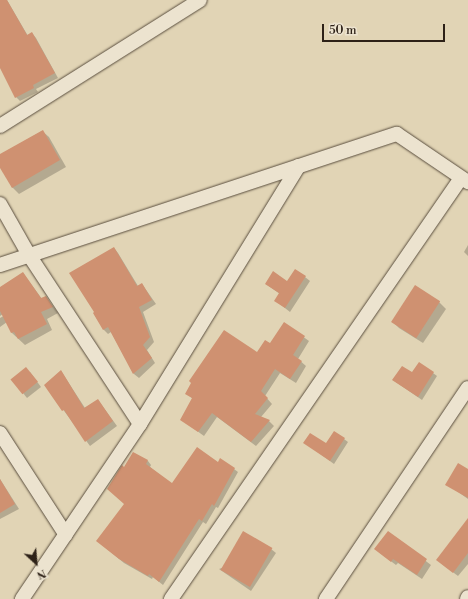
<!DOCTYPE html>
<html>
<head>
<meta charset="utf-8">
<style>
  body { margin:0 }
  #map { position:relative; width:468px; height:599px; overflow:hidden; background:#e1d4b5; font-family:"Libre Bodoni",serif }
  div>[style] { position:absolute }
  .shadow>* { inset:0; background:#0003 }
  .building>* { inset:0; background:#cf9171; transform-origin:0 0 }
  .roads { filter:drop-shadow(0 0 1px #5a4e3e) drop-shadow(0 0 1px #5a4e3e) }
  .minor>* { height:14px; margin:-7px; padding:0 7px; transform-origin:7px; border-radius:7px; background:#ece3cf }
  span { translate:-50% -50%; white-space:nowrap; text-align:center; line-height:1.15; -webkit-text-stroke:3px #ece3cf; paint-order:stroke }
  .north { position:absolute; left:16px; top:543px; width:40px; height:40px; -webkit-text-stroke:3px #ece3cf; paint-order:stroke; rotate:154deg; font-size:11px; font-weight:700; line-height:16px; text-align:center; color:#2d2117 }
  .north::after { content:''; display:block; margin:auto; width:14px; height:18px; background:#2d2117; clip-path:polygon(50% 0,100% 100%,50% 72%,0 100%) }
  .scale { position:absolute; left:322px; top:24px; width:123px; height:18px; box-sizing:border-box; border:2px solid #2d2117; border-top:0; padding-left:5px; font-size:12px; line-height:14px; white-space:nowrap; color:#2d2117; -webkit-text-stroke:3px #ece3cf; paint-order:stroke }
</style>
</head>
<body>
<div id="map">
  <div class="shadow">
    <div style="clip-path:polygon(7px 0,28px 36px,32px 33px,36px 38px,58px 78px,36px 89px,38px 92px,20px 101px,16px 97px,0 67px,0 1px)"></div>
    <div style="clip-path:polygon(42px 131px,49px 137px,66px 167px,19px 194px,12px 187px,0 166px,0 155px)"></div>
    <div style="clip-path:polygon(468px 245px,468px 256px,464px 252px)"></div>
    <div style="clip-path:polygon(114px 248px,118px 253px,138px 286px,142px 284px,156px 304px,143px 312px,154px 342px,147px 350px,155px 363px,139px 378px,134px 374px,111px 332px,108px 334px,104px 330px,94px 314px)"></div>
    <div style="clip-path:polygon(23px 273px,42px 299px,46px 297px,58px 313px,47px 319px,52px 330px,25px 345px,12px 333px,7px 322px,0 327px,0 318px,7px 314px,6px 312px,0 316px,0 288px)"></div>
    <div style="clip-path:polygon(305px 277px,310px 281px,290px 312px,276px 301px,280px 294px,266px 284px,288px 282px)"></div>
    <div style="clip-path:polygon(439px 302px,446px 309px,423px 343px,399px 328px,393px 322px)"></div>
    <div style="clip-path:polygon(284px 323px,309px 341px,298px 359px,306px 366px,296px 383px,280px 373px,265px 396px,272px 404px,261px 417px,269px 421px,274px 426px,256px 446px,217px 417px,204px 436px,182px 420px,193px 399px,186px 393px,271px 345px)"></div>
    <div style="clip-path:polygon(61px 371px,85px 408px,98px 400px,117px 426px,90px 446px,45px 385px)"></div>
    <div style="clip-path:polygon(30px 372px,41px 387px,27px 398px,23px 393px)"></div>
    <div style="clip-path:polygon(433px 373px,437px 376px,422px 400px,393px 380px,412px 374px)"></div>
    <div style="clip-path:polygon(344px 439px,348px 442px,334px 464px,305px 443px,326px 444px)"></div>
    <div style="clip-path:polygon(134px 453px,148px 461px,151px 465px,150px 467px,172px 485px,218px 463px,234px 469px,238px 472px,218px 508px,216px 507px,206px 524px,203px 522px,163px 585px,153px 577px,152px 579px,124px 563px,101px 544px,125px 504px,125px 468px)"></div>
    <div style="clip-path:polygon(468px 470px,468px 499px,447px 484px)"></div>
    <div style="clip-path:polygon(0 479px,19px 509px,0 519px)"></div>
    <div style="clip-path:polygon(388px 532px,431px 565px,422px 579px,398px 563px,396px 565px,380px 553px)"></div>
    <div style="clip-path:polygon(468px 532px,468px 564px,458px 576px,442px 564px)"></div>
    <div style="clip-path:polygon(271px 549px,276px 553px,251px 591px,219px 569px)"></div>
  </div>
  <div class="building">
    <div style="clip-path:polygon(0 0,7px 0,27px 35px,32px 32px,55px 73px,33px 85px,34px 88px,15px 98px,0 68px)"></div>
    <div style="clip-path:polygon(43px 130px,60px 160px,12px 188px,0 168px,0 154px)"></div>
    <div style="clip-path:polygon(114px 247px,137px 286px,142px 283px,152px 300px,139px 307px,150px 337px,143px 345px,152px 358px,133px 374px,108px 327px,103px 330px,93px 313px,94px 312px,69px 273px)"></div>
    <div style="clip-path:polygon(295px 269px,306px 276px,285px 308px,274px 301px,279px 293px,265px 284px,273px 271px,287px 281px)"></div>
    <div style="clip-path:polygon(23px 272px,41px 298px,46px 296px,53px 307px,41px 312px,47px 324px,18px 339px,14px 332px,11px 333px,0 311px,0 287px)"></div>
    <div style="left:415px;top:285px;width:30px;height:44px;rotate:33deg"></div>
    <div style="clip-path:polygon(284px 322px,305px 336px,293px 355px,302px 361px,290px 379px,275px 369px,261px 391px,268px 398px,255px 414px,270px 420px,251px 442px,212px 413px,198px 432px,180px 420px,192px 398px,185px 394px,191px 383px,189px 381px,224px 330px,257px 352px,265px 340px,270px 343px)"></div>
    <div style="clip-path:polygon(419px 362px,434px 372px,418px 397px,392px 380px,402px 366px,412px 372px)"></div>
    <div style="left:26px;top:367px;width:19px;height:20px;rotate:51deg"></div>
    <div style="clip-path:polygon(61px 370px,84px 408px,98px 399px,113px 421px,85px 442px,64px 410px,62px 411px,44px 385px)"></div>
    <div style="clip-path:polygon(334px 431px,345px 438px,330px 461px,303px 443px,310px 433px,326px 443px)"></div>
    <div style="clip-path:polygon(197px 447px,218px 462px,220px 458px,235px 468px,214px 506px,212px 504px,202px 521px,199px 519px,159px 582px,149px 574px,148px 576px,119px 559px,96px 541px,124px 504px,107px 489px,122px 465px,124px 467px,133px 452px,148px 460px,146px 464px,172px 483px)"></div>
    <div style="clip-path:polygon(458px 463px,468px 469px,468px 498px,445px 485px)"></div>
    <div style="clip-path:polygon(0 479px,15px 504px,0 513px)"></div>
    <div style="clip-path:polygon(468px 518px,468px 553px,453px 573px,436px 560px)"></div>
    <div style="left:243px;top:531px;width:34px;height:45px;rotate:30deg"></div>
    <div style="clip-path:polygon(388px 531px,427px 559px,417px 575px,393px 559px,391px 562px,374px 549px)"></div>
  </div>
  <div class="roads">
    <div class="minor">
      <div style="left:0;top:126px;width:236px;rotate:-32.2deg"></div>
      <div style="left:0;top:204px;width:59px;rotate:60.4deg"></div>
      <div style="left:29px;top:255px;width:202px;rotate:56.7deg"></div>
      <div style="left:0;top:265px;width:418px;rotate:-18.3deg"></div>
      <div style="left:397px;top:134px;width:86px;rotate:34.1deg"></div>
      <div style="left:0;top:433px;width:121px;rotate:57.1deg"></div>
      <div style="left:22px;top:599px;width:211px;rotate:-56deg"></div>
      <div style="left:140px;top:424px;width:303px;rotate:-58.4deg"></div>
      <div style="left:171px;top:599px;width:511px;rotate:-55.44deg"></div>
      <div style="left:326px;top:599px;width:254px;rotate:-56.1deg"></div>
      <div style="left:467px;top:599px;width:2px;rotate:-63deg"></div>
    </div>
  </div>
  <div class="north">N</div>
  <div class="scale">50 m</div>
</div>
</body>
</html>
